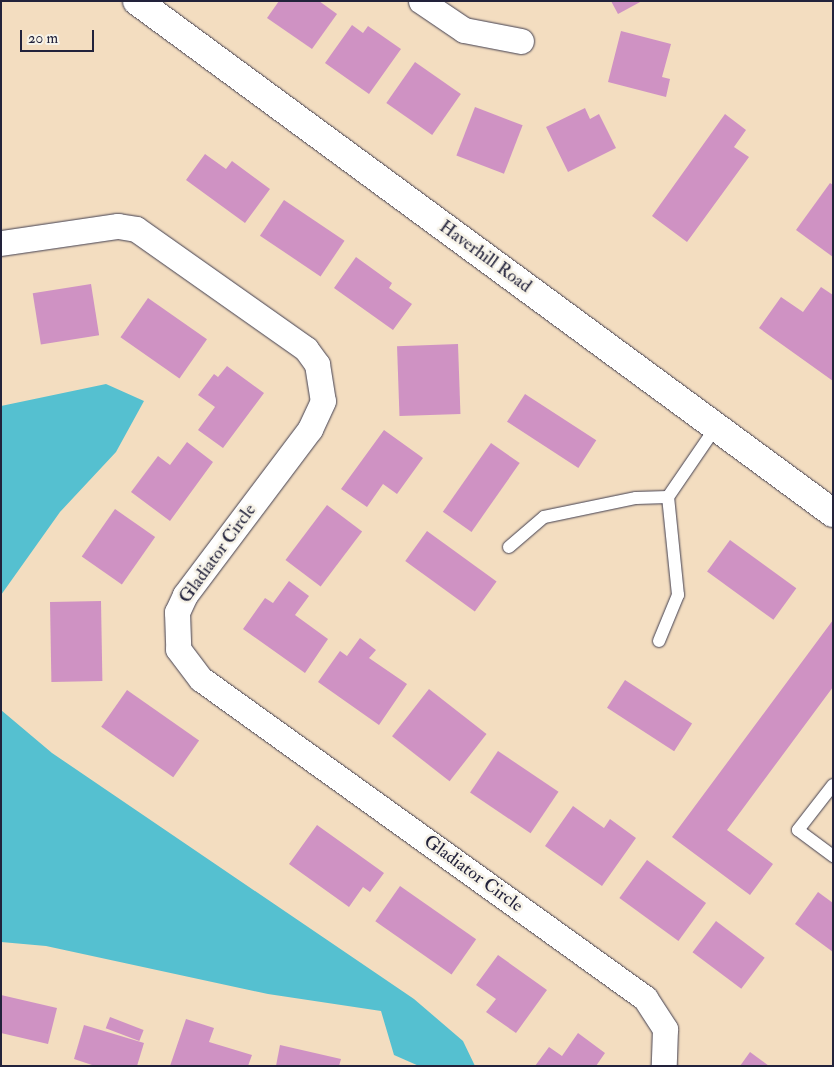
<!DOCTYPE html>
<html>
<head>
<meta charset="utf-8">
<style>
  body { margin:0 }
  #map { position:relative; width:834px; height:1067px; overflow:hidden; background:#f3ddc0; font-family:"IM FELL Double Pica",serif }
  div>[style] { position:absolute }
  .water>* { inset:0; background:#55c0d0 }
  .building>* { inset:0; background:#cf92c3; transform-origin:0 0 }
  .roads { filter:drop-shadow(0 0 1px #413e4f) drop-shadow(0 0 1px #413e4f) }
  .service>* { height:12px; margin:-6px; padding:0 6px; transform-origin:6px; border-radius:6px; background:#fff }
  .minor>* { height:25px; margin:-12.5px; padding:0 12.5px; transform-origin:12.5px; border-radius:12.5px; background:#fff }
  .tertiary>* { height:28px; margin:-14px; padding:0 14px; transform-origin:14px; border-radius:14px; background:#fff }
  span { translate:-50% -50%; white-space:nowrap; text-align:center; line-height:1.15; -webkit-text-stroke:5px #f7f3e8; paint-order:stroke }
  .street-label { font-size:18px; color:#22223b }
  .frame { position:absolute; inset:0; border:2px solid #22223b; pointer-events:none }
  .scale { position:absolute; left:20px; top:30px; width:74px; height:22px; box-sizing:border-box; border:2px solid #22223b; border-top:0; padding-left:6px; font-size:15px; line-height:18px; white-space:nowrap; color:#22223b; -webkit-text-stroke:4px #f7f3e8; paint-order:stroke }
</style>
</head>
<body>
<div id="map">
  <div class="water">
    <div style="clip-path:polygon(106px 384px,144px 401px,116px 452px,60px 512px,1px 595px,1px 406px)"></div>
    <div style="clip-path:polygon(1px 710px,52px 753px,414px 999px,463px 1041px,475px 1066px,419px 1066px,394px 1055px,381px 1011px,268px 994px,46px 946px,1px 942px)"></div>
  </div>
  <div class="building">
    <div style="clip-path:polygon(279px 1px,319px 1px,337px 14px,312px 49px,267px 18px)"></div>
    <div style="clip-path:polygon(611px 1px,642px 1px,618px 14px)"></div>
    <div style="clip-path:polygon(352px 25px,363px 33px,368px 26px,401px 49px,369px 94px,325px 63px)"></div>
    <div style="clip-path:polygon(621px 31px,671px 44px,662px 77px,670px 79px,666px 97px,608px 82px)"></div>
    <div style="left:415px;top:62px;width:56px;height:50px;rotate:35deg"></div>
    <div style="left:475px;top:107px;width:51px;height:52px;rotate:21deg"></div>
    <div style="clip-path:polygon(585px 108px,590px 119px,599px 114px,616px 148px,568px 172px,546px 127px)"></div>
    <div style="clip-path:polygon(725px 114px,746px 130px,734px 147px,749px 157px,687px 242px,652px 216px)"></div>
    <div style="clip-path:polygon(205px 154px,226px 169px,232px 161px,270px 189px,245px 223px,186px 180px)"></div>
    <div style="clip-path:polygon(830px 183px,833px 185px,833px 257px,796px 230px)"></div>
    <div style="left:284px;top:200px;width:73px;height:43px;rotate:34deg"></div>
    <div style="clip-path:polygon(356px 257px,392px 283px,389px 288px,412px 304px,393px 330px,334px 288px)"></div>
    <div style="left:91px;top:284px;width:52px;height:59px;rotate:81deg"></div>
    <div style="clip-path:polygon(821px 287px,833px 295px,833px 381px,759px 328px,781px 297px,803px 312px)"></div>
    <div style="left:148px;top:298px;width:72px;height:48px;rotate:35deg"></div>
    <div style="left:458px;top:344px;width:70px;height:61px;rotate:88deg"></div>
    <div style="clip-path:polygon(227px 366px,264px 393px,223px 448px,198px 430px,215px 407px,198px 395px,214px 374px,218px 377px)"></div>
    <div style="left:525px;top:394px;width:85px;height:33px;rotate:33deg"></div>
    <div style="clip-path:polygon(384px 430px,423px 458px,397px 494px,383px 484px,367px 507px,341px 489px)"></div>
    <div style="clip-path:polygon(187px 442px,213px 462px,170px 521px,131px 492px,158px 456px,170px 465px)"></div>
    <div style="left:491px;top:443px;width:35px;height:84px;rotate:35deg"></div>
    <div style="left:327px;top:505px;width:44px;height:69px;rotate:37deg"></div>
    <div style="left:115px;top:509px;width:49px;height:58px;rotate:35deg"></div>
    <div style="left:427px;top:531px;width:86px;height:37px;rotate:36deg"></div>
    <div style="left:730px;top:540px;width:82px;height:39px;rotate:36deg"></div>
    <div style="clip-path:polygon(289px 581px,309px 596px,295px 615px,328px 639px,305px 673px,243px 629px,265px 598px,273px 603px)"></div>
    <div style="left:101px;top:601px;width:80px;height:51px;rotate:89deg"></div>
    <div style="clip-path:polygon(833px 620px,833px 687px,727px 830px,773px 864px,750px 895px,672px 837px)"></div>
    <div style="clip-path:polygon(360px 638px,376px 650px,369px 658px,407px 684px,379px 725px,318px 682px,340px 651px,347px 656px)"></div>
    <div style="left:625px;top:680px;width:80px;height:33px;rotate:33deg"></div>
    <div style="left:429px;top:689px;width:73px;height:60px;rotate:38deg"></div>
    <div style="left:127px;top:690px;width:88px;height:45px;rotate:35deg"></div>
    <div style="left:498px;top:751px;width:73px;height:50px;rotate:34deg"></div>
    <div style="clip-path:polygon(573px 806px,604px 828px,610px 819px,636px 838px,602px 886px,545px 846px)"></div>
    <div style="clip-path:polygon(317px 825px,384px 873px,370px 892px,363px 887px,349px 907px,289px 864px)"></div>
    <div style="left:647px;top:860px;width:73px;height:47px;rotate:36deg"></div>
    <div style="left:400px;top:886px;width:93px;height:43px;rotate:35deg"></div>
    <div style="clip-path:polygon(818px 892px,833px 903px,833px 952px,795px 924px)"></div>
    <div style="left:716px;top:921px;width:61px;height:39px;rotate:37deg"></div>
    <div style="clip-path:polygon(498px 955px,547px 990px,516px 1033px,486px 1012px,496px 999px,476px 985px)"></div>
    <div style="clip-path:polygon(1px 995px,57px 1008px,48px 1044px,1px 1033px)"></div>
    <div style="left:110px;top:1017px;width:36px;height:12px;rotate:21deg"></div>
    <div style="clip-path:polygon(186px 1019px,214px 1028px,209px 1042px,252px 1055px,248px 1066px,170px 1066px)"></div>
    <div style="clip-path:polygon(84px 1025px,144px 1043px,137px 1066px,95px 1066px,74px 1059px)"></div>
    <div style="clip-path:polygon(578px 1033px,605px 1053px,596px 1066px,535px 1066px,549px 1047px,562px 1056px)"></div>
    <div style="clip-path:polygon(280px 1045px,341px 1059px,339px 1066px,276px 1066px)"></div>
    <div style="clip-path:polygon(750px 1052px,769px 1066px,740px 1066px)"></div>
  </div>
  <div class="roads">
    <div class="service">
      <div style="left:509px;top:547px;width:46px;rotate:-40.6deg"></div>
      <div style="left:544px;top:517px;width:94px;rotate:-11.7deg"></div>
      <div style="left:636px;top:498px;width:32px;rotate:-2deg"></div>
      <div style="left:668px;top:497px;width:85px;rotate:-55.6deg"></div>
      <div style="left:659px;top:641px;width:50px;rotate:-67.6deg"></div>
      <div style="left:678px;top:595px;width:99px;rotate:-95.8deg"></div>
      <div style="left:833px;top:785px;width:57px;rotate:127.9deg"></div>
      <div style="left:798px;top:830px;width:44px;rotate:36.6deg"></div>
    </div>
    <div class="minor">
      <div style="left:421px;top:1px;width:52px;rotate:34deg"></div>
      <div style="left:464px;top:30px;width:58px;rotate:10.9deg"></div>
      <div style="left:1px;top:243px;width:118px;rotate:-8.3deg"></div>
      <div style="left:118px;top:226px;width:18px;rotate:9deg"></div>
      <div style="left:136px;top:229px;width:208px;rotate:35.2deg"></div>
      <div style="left:306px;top:349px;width:19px;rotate:54deg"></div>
      <div style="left:317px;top:364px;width:37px;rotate:81deg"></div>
      <div style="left:323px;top:401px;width:31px;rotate:115deg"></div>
      <div style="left:310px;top:429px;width:208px;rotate:127deg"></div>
      <div style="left:185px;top:595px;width:19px;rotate:115deg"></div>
      <div style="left:177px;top:612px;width:37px;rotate:88deg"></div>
      <div style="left:178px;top:649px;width:38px;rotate:53deg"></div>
      <div style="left:201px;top:679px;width:547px;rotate:35.7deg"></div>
      <div style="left:645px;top:998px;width:37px;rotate:57deg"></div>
      <div style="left:665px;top:1029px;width:37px;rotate:92deg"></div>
    </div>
    <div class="tertiary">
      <div style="left:137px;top:1px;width:864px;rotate:36.34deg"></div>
    </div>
  </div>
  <div class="street-label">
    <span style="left:485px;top:257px;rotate:36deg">Haverhill Road</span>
    <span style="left:218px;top:554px;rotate:-54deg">Gladiator Circle</span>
    <span style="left:473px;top:874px;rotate:36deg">Gladiator Circle</span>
  </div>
  <div class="frame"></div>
  <div class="scale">20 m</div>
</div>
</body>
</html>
